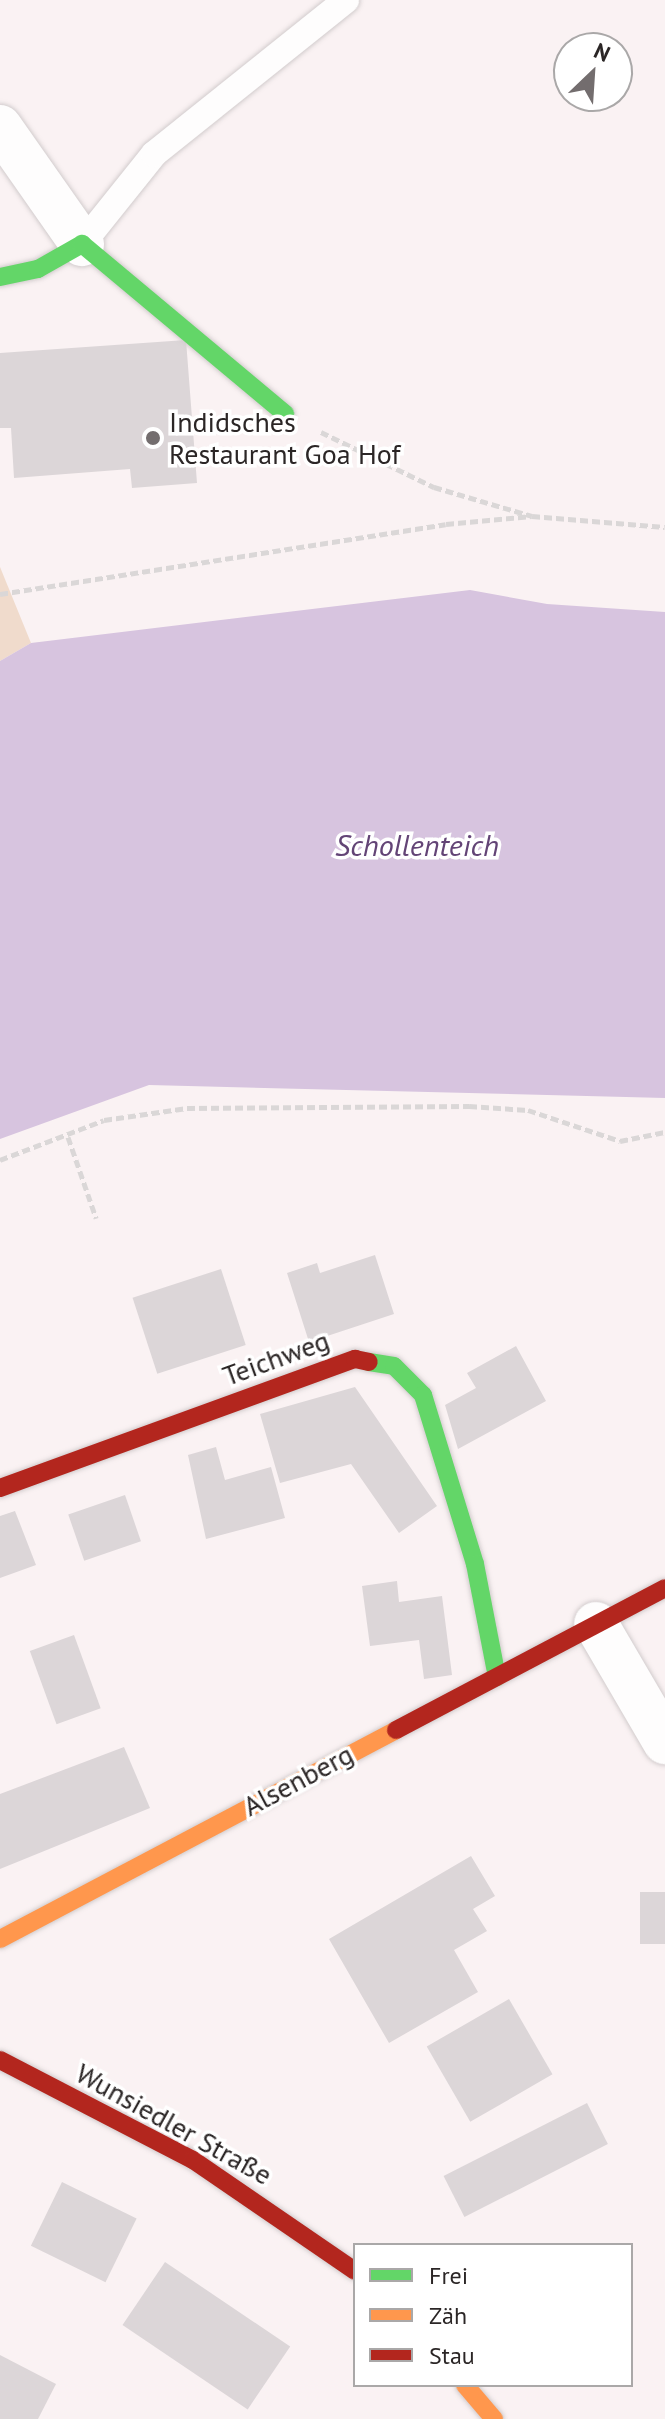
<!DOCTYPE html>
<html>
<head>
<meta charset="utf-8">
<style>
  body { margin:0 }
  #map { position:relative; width:665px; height:2419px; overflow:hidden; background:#faf2f3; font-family:"PT Sans",sans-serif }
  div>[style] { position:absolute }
  .green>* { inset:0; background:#f0dbcc }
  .water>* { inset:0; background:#d7c4df }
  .building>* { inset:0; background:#dcd6d8; transform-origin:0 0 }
  .path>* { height:5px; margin-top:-2.5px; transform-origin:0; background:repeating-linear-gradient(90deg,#dad7d7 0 8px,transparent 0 12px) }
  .roads { filter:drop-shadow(0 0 2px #d2cccd) drop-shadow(0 0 2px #d2cccd) }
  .lane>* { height:26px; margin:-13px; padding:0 13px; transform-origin:13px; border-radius:13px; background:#fefdfd }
  .street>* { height:44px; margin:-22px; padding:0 22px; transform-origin:22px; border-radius:22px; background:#fefdfd }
  .fast>* { height:18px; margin:-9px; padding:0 9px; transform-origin:9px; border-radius:9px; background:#63d668 }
  .slow>* { height:18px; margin:-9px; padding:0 9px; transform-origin:9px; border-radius:9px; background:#ff974d }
  .jam>* { height:18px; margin:-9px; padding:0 9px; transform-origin:9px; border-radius:9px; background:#b3261e }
  .dots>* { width:22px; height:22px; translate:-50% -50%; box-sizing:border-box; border:4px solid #fff; border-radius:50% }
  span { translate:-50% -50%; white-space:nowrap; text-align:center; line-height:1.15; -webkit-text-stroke:7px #fff; paint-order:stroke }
  .poi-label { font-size:28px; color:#2b2626 }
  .left { translate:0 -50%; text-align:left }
  .street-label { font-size:28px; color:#2b2626 }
  .water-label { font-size:30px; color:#634476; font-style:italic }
  .legend { position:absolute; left:353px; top:2243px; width:280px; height:144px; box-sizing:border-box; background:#fff; border:2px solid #aaa8a8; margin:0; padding:10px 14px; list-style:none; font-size:24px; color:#2b2626 }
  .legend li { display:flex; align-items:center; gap:16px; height:40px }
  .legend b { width:40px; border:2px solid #aaa8a8 }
  .north { position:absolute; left:553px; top:32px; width:80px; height:80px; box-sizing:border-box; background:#fff; border:2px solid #aaa8a8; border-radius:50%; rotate:25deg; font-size:22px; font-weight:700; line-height:32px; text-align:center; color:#2b2626 }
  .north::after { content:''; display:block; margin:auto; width:28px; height:36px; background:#736d6e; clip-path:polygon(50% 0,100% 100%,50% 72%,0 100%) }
</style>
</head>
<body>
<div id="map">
  <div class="green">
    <div style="clip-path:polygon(0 567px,31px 643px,0 661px)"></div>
  </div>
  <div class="water">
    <div style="clip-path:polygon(470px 590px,547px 604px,665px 612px,665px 1098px,149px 1085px,0 1139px,0 661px,31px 643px)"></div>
  </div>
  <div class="building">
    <div style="clip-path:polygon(186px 340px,197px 483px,132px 488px,130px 469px,14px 478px,11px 428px,0 428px,0 353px)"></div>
    <div style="clip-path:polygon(375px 1255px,394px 1314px,309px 1342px,287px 1273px,317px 1263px,320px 1273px)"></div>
    <div style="left:221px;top:1269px;width:80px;height:93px;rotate:72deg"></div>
    <div style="clip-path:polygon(516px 1346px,546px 1401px,458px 1449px,445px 1405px,476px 1388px,467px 1373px)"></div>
    <div style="clip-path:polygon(355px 1387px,437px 1506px,399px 1533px,351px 1464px,280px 1483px,260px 1414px)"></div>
    <div style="clip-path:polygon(216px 1447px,225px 1480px,271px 1467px,285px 1518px,206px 1539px,188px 1455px)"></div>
    <div style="left:125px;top:1495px;width:49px;height:60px;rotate:71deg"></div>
    <div style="clip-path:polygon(15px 1511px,36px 1565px,0 1578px,0 1516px)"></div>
    <div style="clip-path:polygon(397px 1581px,399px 1602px,442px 1596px,452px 1675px,424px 1679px,419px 1640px,370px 1646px,362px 1586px)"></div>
    <div style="left:74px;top:1635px;width:78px;height:47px;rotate:70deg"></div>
    <div style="clip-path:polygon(124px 1747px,150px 1808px,0 1869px,0 1794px)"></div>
    <div style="clip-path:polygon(471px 1856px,495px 1896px,473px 1909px,487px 1931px,454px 1950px,478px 1992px,389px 2043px,329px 1939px)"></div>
    <div style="left:640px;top:1892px;width:25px;height:52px"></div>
    <div style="left:509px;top:1999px;width:87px;height:95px;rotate:60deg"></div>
    <div style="left:587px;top:2103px;width:46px;height:161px;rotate:63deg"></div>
    <div style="left:62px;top:2182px;width:83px;height:71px;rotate:26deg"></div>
    <div style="left:165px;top:2262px;width:151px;height:76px;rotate:34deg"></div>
    <div style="clip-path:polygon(0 2355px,56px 2384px,38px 2419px,0 2419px)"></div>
  </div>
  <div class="path">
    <div style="left:321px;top:432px;width:126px;rotate:26deg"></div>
    <div style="left:434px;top:487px;width:102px;rotate:16.5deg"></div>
    <div style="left:532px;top:516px;width:133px;rotate:4.7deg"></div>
    <div style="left:0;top:594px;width:451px;rotate:-8.9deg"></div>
    <div style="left:446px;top:524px;width:86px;rotate:-5.3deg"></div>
    <div style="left:68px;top:1137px;width:86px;rotate:70.9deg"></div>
    <div style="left:0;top:1160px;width:111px;rotate:-21deg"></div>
    <div style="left:104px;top:1120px;width:84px;rotate:-8.2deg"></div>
    <div style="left:187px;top:1108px;width:282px;rotate:-0.4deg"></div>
    <div style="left:469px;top:1106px;width:59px;rotate:3.9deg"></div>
    <div style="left:528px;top:1110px;width:97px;rotate:18.6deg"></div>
    <div style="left:620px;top:1141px;width:46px;rotate:-11.3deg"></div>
  </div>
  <div class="roads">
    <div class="lane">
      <div style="left:82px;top:244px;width:115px;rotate:-51.3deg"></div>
      <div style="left:154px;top:154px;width:246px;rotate:-38.7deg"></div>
    </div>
    <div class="street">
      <div style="left:0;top:127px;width:143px;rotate:55deg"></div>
      <div style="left:596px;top:1624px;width:137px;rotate:59.7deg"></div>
    </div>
    <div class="fast">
      <div style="left:0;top:277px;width:39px;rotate:-12deg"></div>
      <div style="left:38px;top:269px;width:51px;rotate:-29.6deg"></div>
      <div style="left:82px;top:244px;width:265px;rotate:39.9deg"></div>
      <div style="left:369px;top:1362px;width:25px;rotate:9deg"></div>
      <div style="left:394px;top:1366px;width:41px;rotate:45deg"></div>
      <div style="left:423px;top:1395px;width:177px;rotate:72.9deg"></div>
      <div style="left:475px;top:1564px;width:115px;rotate:79deg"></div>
    </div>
    <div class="slow">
      <div style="left:0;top:1939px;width:448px;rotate:-27.8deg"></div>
      <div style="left:465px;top:2385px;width:45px;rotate:49.5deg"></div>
    </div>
    <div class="jam">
      <div style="left:0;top:1488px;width:378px;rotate:-20deg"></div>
      <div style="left:355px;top:1359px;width:14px;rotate:12deg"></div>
      <div style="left:396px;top:1730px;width:304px;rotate:-27.8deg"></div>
      <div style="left:0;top:2060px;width:217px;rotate:27.4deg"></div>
      <div style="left:193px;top:2160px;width:196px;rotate:34.4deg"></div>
    </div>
  </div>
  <div class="dots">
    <div style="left:153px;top:438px;background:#736d6e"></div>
  </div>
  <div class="poi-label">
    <span class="left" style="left:169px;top:438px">Indidsches<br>Restaurant Goa Hof</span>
  </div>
  <div class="street-label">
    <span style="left:276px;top:1358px;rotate:-20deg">Teichweg</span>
    <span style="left:298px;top:1780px;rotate:-28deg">Alsenberg</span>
    <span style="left:174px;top:2124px;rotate:29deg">Wunsiedler Straße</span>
  </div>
  <div class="water-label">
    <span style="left:417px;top:845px">Schollenteich</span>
  </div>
  <ul class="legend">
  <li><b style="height:10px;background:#63d668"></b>Frei</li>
  <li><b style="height:10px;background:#ff974d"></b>Zäh</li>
  <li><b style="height:10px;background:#b3261e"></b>Stau</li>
  </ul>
  <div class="north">N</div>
</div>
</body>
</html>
